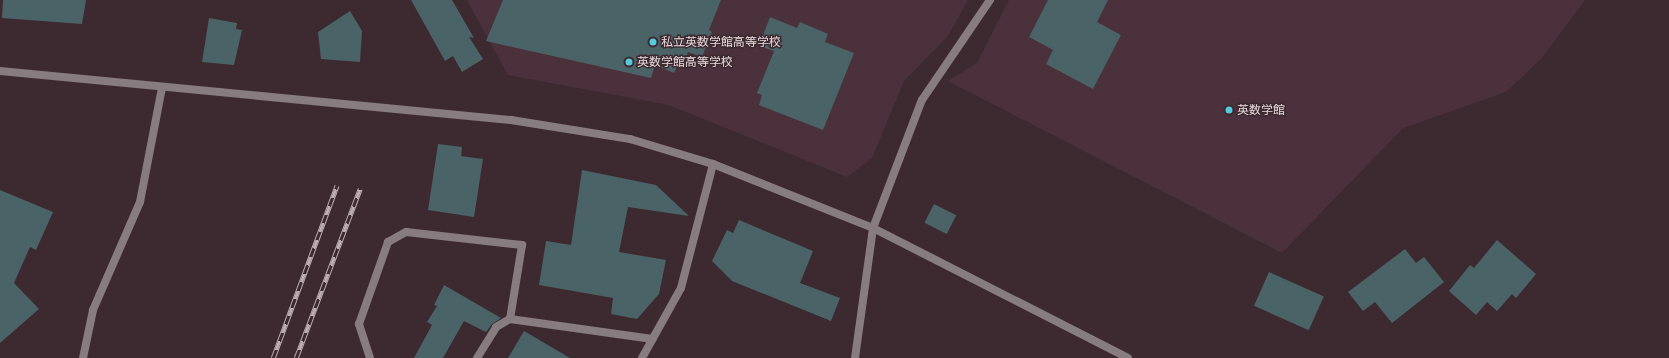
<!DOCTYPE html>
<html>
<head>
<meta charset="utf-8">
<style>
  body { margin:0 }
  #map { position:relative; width:1669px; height:358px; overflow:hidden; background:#3d2a31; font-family:Montserrat,"Noto Sans JP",sans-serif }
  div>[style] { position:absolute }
  .built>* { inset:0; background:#4b313b }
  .building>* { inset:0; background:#4a6366; transform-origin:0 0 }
  .minor>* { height:8px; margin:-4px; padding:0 4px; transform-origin:4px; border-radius:4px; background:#877c80 }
  .tertiary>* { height:8px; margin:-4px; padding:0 4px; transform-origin:4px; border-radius:4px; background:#877c80 }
  .rail>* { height:4.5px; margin-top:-2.25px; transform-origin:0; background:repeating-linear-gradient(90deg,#3d2a31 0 9px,#bcaeb2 0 18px); box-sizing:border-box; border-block:1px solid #bcaeb2 }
  .dots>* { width:11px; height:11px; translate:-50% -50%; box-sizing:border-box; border:2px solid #3d2a31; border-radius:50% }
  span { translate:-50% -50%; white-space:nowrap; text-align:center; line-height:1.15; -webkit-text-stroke:3px #3d2a31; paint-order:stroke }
  .poi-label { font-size:12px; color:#e8dbdf }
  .left { translate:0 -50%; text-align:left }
</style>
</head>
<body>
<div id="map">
  <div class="built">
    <div style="clip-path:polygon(467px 0,968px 0,948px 36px,904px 81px,872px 158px,847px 177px,669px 105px,508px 75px)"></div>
    <div style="clip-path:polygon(1009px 0,1585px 0,1541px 59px,1506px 92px,1403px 128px,1282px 253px,948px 81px,977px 63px)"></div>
  </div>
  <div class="building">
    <div style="clip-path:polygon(3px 0,86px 0,82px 24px,2px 18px)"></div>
    <div style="clip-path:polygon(411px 0,452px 0,474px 38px,469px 37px,483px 59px,462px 72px,453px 56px,445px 61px)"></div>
    <div style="clip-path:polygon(503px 0,721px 0,709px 30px,712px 32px,702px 57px,688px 52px,682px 68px,677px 66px,674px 73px,655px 65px,651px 78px,486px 41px)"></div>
    <div style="clip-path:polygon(1048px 0,1108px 0,1097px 22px,1121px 35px,1093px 89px,1046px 64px,1053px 50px,1029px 37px)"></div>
    <div style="clip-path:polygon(350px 11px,362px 31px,360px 62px,321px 59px,318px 32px)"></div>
    <div style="clip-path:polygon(770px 17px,797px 28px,800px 22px,828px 34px,825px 42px,854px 53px,823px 130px,759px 105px,762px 95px,757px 93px,774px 51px,759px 46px)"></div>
    <div style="clip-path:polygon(209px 18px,237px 23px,236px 29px,242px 30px,234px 65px,202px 62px)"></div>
    <div style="clip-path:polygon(438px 144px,462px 147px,461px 156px,483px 159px,474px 217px,428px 210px)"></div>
    <div style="clip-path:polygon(582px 170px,656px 185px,689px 216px,628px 207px,619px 252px,666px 260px,659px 294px,637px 319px,611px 314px,613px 298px,539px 285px,546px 241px,571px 245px)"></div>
    <div style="clip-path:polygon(0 190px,53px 212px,36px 250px,30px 247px,14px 283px,39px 309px,0 343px)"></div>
    <div style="left:934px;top:204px;width:25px;height:21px;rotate:27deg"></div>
    <div style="clip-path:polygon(739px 220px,813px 251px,800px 283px,840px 298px,831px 321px,732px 281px,712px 261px,727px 230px,733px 233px)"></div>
    <div style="clip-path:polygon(1497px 240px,1536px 274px,1516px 298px,1512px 294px,1497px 311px,1487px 302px,1476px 315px,1449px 291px,1470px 265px,1474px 268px)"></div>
    <div style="clip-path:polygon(1405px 249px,1416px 263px,1424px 257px,1444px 282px,1392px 323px,1375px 302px,1363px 311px,1348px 292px)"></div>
    <div style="left:1269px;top:272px;width:60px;height:37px;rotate:24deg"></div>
    <div style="clip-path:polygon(444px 285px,501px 318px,492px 324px,486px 332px,464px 321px,443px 358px,414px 358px,432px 325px,427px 322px,437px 306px,434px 305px)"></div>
    <div style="clip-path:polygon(524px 331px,570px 358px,508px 358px)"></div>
  </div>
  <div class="minor">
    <div style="left:83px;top:358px;width:49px;rotate:-78.2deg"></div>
    <div style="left:93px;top:310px;width:118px;rotate:-66.5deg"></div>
    <div style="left:140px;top:202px;width:116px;rotate:-79.1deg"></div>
    <div style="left:370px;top:358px;width:36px;rotate:-108deg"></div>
    <div style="left:359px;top:324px;width:87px;rotate:-70.5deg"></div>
    <div style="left:388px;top:242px;width:21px;rotate:-29deg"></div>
    <div style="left:406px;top:232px;width:117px;rotate:6.4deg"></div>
    <div style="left:522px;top:245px;width:75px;rotate:99.2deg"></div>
    <div style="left:477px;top:358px;width:36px;rotate:-58deg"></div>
    <div style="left:496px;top:327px;width:16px;rotate:-30deg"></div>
    <div style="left:510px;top:319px;width:144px;rotate:8deg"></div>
    <div style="left:642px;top:358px;width:80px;rotate:-60.9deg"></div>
    <div style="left:681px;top:288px;width:128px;rotate:-75.5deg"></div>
    <div style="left:855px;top:358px;width:131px;rotate:-82.1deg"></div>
    <div style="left:873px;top:228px;width:137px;rotate:-69.1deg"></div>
    <div style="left:922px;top:100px;width:121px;rotate:-55.8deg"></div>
  </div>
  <div class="tertiary">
    <div style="left:0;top:71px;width:513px;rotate:5.48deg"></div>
    <div style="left:511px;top:120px;width:121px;rotate:9.1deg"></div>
    <div style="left:630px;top:139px;width:87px;rotate:16.8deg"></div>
    <div style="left:713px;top:164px;width:172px;rotate:21.8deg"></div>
    <div style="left:873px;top:228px;width:286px;rotate:27deg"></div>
  </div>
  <div class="rail">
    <div style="left:273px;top:358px;width:184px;rotate:-69.7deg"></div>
    <div style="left:296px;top:358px;width:181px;rotate:-69.3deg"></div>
  </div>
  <div class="dots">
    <div style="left:653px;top:42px;background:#53cbdb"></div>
    <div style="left:629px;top:62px;background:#53cbdb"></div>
    <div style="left:1229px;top:110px;background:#53cbdb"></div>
  </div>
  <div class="poi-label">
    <span class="left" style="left:661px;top:42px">私立英数学館高等学校</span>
    <span class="left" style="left:637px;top:62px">英数学館高等学校</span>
    <span class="left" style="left:1237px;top:110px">英数学館</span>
  </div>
</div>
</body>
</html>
